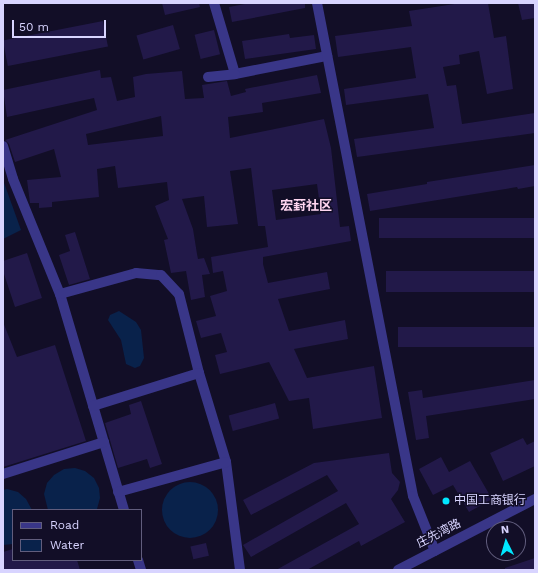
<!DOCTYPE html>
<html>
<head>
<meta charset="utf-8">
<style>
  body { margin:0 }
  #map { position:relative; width:538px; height:573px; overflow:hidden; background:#120e27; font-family:"Work Sans","Noto Sans SC",sans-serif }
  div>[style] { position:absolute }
  .water>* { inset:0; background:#09224b }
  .round { border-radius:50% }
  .building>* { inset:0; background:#221949; transform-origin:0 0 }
  .minor>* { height:10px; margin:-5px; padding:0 5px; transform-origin:5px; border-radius:5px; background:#393688 }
  .dots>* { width:11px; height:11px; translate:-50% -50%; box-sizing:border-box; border:2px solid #120e27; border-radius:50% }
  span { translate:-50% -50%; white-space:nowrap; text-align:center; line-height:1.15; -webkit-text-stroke:3px #120e27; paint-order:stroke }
  .poi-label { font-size:12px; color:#d8d4ff }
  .left { translate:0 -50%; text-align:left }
  .street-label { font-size:12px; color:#d8d4ff }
  .neighbourhood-label { font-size:13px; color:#ffd6f0; font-weight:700 }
  .frame { position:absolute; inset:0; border:4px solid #d8d4ff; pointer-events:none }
  .legend { position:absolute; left:12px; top:509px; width:130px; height:52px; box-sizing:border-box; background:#120e27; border:1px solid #615d7d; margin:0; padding:5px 7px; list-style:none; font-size:12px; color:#d8d4ff }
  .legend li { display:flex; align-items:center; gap:8px; height:20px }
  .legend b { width:20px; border:1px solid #615d7d }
  .north { position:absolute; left:486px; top:521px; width:40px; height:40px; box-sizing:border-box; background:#120e27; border:1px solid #615d7d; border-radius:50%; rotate:355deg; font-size:11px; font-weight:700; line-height:16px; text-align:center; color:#d8d4ff }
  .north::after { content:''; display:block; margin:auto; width:14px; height:18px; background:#00e7ff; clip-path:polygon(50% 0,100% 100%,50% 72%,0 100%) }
  .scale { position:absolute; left:12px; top:20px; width:94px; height:18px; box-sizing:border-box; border:2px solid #d8d4ff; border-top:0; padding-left:5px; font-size:12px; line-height:14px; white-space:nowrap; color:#d8d4ff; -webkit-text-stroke:3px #120e27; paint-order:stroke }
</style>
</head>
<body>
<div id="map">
  <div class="water">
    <div style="clip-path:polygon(3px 180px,21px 230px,3px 239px)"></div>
    <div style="clip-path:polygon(119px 311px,136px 322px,141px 330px,144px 358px,140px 366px,135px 368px,126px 364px,121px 340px,108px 320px,110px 315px)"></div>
    <div style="clip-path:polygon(75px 468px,85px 471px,94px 478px,99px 488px,100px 498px,97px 509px,48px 510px,44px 494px,47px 483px,54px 475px,64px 469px)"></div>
    <div class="round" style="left:162px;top:482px;width:56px;height:56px"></div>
    <div style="clip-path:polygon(7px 489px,18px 492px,26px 499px,32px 510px,13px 510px,13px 544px,3px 545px,3px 490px)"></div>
  </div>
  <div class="building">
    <div style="clip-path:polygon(162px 3px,199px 3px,200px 7px,165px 15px)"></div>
    <div style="clip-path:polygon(250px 3px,305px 3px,305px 8px,232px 22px,229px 7px)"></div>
    <div style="clip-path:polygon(461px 3px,488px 3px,494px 38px,506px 36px,513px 89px,487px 94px,479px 51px,459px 55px,460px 64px,443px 67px,447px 86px,456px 85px,462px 124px,535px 113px,535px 133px,357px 157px,354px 139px,434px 128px,428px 94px,346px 105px,344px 89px,416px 78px,411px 47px,338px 57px,335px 36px,412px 26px,409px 11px)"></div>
    <div style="clip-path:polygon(518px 3px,535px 3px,535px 18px,522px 20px)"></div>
    <div style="left:103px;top:21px;width:26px;height:102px;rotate:79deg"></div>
    <div style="left:173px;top:25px;width:25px;height:38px;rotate:74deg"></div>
    <div style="left:214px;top:30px;width:25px;height:20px;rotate:76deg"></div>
    <div style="clip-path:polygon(289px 34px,290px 38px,314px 35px,316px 49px,245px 59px,242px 41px)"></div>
    <div style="clip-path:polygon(evenodd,100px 70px,101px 78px,111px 77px,117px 101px,135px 97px,133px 77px,146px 74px,182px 71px,185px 99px,204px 98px,202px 85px,227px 81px,231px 96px,246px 92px,245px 89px,317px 75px,321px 93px,262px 103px,263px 112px,228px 117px,230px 138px,324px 119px,331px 148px,340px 227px,349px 226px,351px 241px,263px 257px,263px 264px,268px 283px,327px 272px,330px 289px,278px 299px,289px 331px,345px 320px,348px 339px,294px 349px,307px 378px,374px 366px,382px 418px,313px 429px,309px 398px,289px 401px,269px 362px,220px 374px,215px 355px,227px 352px,221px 333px,201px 338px,196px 321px,216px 316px,210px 296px,227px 291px,223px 271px,213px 273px,211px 257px,268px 247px,265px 226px,258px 226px,251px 168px,230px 171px,238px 224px,207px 227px,204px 196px,182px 199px,193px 229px,197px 254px,198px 259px,204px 258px,210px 274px,202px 275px,205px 297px,191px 300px,186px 271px,171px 273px,164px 240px,168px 239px,155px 206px,169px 200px,167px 182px,118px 188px,115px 166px,97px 169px,99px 197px,52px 202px,52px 207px,39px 208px,39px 203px,30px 203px,27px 180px,61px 177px,54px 149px,15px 162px,9px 144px,5px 140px,97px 110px,94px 98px,7px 117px,3px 90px,100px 70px,161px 116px,163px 136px,88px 145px,86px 134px,161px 116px,100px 70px,317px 184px,321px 214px,276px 220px,272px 190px,317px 184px)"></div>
    <div style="clip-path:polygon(535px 165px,535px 186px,518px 189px,517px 187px,370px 211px,367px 194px,427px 184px,427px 182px)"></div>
    <div style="left:535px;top:218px;width:20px;height:156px;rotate:90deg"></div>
    <div style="clip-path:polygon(75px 232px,90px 279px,69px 285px,59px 255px,70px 251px,65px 235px)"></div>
    <div style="clip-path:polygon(27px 253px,42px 298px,15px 307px,3px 271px,3px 261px)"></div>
    <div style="left:535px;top:271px;width:21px;height:149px;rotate:90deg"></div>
    <div style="clip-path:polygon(3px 322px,17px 357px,55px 345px,86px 441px,3px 467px)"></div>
    <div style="left:535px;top:327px;width:20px;height:137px;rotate:90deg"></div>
    <div style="clip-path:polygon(535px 380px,535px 399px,426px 416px,429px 438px,416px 440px,408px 392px,422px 390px,423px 398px)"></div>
    <div style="clip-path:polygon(141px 401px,162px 464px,150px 468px,147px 459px,118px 468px,105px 423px,131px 414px,129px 405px)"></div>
    <div style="left:275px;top:403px;width:16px;height:48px;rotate:75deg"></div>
    <div style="clip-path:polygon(523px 438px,527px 445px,535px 441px,535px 466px,503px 481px,490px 453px)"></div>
    <div style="clip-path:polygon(389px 453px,392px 473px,400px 482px,398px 490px,391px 499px,405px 522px,361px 546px,359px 541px,307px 570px,276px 570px,359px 524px,346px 503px,251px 557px,243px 545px,338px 491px,327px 475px,251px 515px,243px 500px,314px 463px)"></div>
    <div style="clip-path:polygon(441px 457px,449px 472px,470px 461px,492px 499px,469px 512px,453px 485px,433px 495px,419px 469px)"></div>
    <div style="left:206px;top:543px;width:13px;height:16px;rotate:77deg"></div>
    <div style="clip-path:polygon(13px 549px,13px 560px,77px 560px,80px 570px,3px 570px,3px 552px)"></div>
    <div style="clip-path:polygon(535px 558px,535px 570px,505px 570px,505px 568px)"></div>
  </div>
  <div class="minor">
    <div style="left:214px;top:3px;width:74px;rotate:73.5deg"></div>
    <div style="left:235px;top:74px;width:94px;rotate:-11.1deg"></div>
    <div style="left:317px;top:3px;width:502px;rotate:78.98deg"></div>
    <div style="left:413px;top:496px;width:59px;rotate:68.2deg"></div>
    <div style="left:208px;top:77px;width:27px;rotate:-6deg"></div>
    <div style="left:3px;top:146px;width:34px;rotate:73deg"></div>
    <div style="left:13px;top:179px;width:124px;rotate:67.8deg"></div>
    <div style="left:60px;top:294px;width:225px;rotate:73.5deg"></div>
    <div style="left:60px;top:294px;width:79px;rotate:-15.4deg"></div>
    <div style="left:136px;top:273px;width:25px;rotate:5deg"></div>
    <div style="left:161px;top:275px;width:26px;rotate:47deg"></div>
    <div style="left:179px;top:294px;width:81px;rotate:75.8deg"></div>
    <div style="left:199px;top:373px;width:93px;rotate:73.1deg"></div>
    <div style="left:226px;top:462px;width:109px;rotate:82.6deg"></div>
    <div style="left:93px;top:406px;width:111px;rotate:-17.3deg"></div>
    <div style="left:3px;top:474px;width:106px;rotate:-17.6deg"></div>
    <div style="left:118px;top:492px;width:112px;rotate:-15.5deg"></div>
    <div style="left:138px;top:560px;width:10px;rotate:73deg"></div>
    <div style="left:398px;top:570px;width:154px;rotate:-27.4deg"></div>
  </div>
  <div class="dots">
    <div style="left:446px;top:501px;background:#00e7ff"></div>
  </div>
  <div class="poi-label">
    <span class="left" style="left:454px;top:501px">中国工商银行</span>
  </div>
  <div class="street-label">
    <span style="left:439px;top:534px;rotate:-27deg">庄先湾路</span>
  </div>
  <div class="neighbourhood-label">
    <span style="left:306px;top:206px">宏葑社区</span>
  </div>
  <div class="frame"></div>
  <ul class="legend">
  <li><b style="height:5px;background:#393688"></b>Road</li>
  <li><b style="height:11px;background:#09224b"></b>Water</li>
  </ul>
  <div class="north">N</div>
  <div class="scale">50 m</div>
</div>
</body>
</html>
